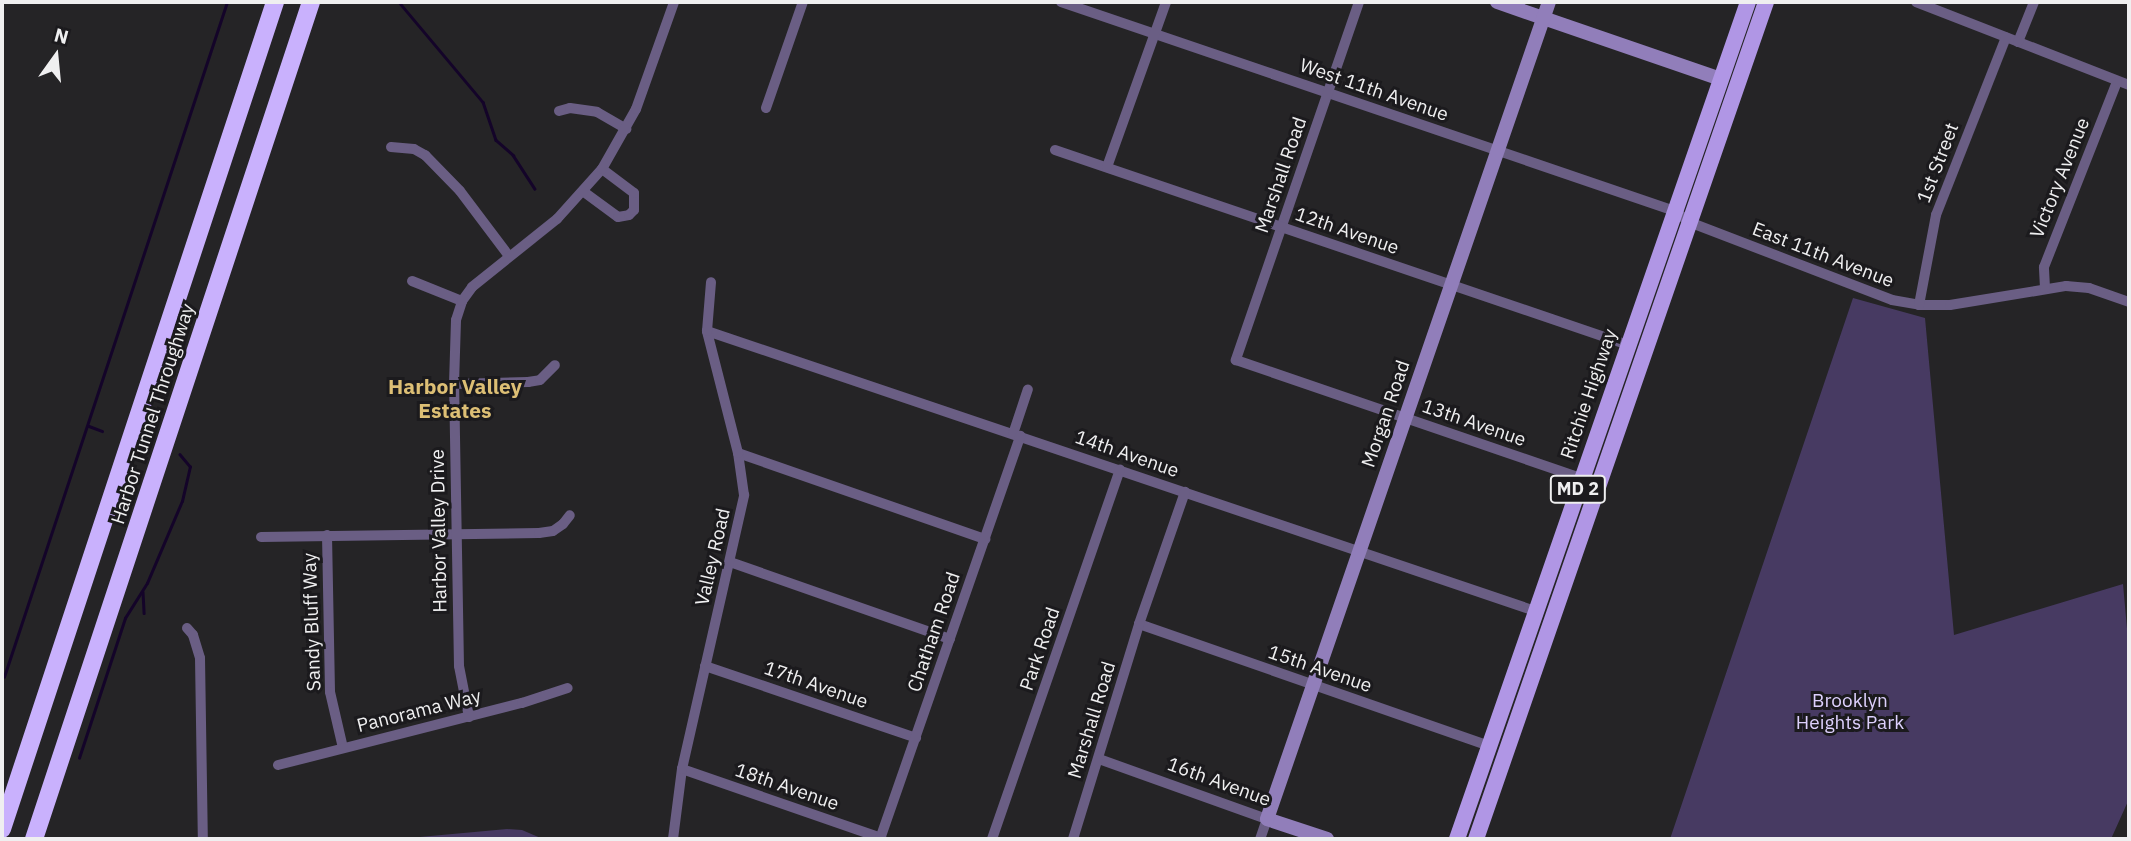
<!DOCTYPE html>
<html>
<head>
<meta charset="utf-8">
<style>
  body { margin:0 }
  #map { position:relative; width:2131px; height:841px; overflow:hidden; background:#252426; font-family:"IBM Plex Sans",sans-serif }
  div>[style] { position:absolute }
  .green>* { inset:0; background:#473a62 }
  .stream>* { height:2.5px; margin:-1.25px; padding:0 1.25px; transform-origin:1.25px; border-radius:1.25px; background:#140429 }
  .street>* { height:10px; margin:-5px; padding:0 5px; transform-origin:5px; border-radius:5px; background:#6a5e84 }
  .secondary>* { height:14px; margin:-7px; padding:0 7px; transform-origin:7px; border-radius:7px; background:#917eba }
  .primary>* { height:16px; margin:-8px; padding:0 8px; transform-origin:8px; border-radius:8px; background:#b096e5 }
  .highway>* { height:18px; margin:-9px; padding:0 9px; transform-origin:9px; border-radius:9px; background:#c9b1fd }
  span { translate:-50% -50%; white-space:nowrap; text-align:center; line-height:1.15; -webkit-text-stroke:6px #1b1a1d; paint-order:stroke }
  .shield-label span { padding:2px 5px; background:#1b1a1d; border:2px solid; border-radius:5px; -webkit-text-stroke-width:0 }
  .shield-label { font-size:18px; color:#efeff0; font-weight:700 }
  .street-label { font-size:19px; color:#efeff0 }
  .park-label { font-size:19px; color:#ddd0fd }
  .neighbourhood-label { font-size:21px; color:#ddbf75; font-weight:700 }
  .frame { position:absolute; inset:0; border:4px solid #efeff0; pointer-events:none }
  .north { position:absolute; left:21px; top:21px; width:70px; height:70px; -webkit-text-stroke:5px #1b1a1d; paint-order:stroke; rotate:15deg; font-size:19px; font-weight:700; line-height:28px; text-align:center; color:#efeff0 }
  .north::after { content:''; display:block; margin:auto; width:24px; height:32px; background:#efeff0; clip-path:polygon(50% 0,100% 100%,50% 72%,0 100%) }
</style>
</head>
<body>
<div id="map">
  <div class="green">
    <div style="clip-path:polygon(1853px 298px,1925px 318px,1954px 635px,2123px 584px,2129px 651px,2129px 799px,2111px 839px,1670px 839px)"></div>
    <div style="clip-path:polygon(507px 829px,522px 830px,543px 839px,398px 839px)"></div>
  </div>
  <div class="stream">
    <div style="left:399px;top:2px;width:131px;rotate:50deg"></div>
    <div style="left:483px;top:102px;width:40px;rotate:71.1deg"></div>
    <div style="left:496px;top:140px;width:23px;rotate:41deg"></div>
    <div style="left:513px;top:155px;width:40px;rotate:57.1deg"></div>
    <div style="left:89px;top:426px;width:14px;rotate:21deg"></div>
    <div style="left:143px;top:592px;width:21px;rotate:87deg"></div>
    <div style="left:4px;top:677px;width:711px;rotate:-71.72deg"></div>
    <div style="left:79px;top:758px;width:147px;rotate:-71.8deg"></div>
    <div style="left:125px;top:618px;width:41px;rotate:-57.8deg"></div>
    <div style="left:147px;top:583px;width:89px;rotate:-66.9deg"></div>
    <div style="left:182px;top:501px;width:35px;rotate:-77deg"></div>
    <div style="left:190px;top:467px;width:16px;rotate:-130deg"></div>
  </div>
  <div class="street">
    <div style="left:1061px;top:2px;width:649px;rotate:18.8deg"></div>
    <div style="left:1675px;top:211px;width:18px;rotate:38deg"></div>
    <div style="left:1689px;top:222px;width:217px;rotate:21deg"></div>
    <div style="left:1892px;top:300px;width:27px;rotate:10deg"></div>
    <div style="left:1919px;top:305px;width:31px"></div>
    <div style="left:1950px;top:305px;width:118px;rotate:-9.3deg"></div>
    <div style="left:2066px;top:286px;width:23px;rotate:5deg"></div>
    <div style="left:2089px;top:288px;width:42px;rotate:19.3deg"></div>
    <div style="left:1359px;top:2px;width:379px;rotate:109deg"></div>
    <div style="left:1236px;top:360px;width:365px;rotate:18.9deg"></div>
    <div style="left:1916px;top:2px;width:229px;rotate:21.3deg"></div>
    <div style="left:2018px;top:42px;width:43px;rotate:-68.2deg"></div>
    <div style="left:766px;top:108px;width:112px;rotate:-70.8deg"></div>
    <div style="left:559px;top:111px;width:11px;rotate:-15deg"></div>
    <div style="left:570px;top:108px;width:27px;rotate:8deg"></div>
    <div style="left:597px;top:112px;width:34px;rotate:30deg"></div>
    <div style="left:391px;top:147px;width:23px;rotate:5deg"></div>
    <div style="left:414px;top:149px;width:13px;rotate:29deg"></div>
    <div style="left:425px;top:155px;width:50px;rotate:45.8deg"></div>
    <div style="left:460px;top:191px;width:81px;rotate:53deg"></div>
    <div style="left:1055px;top:150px;width:605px;rotate:18.79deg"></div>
    <div style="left:1107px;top:167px;width:175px;rotate:-70.3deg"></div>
    <div style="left:584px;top:192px;width:42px;rotate:36.3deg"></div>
    <div style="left:618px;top:217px;width:11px;rotate:-10deg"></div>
    <div style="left:629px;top:215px;width:7px;rotate:-45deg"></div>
    <div style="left:634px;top:210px;width:17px;rotate:-90deg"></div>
    <div style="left:634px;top:193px;width:40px;rotate:-143deg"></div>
    <div style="left:412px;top:281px;width:54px;rotate:21.8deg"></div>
    <div style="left:2045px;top:288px;width:21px;rotate:-93deg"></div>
    <div style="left:2044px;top:267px;width:199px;rotate:-68.5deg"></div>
    <div style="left:1919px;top:305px;width:92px;rotate:-79.3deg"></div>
    <div style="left:1936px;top:215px;width:191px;rotate:-68.5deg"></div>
    <div style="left:707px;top:331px;width:874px;rotate:18.68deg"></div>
    <div style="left:454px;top:384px;width:74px;rotate:-1.5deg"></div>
    <div style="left:528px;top:382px;width:12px;rotate:-9deg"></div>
    <div style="left:540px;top:380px;width:21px;rotate:-45deg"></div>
    <div style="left:1013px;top:434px;width:47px;rotate:-71.6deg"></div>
    <div style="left:738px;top:453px;width:262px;rotate:19.2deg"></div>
    <div style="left:327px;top:535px;width:157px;rotate:88.9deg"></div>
    <div style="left:330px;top:692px;width:57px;rotate:76.9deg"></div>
    <div style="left:261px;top:537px;width:278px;rotate:-0.8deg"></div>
    <div style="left:539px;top:533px;width:14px;rotate:-8deg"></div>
    <div style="left:553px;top:531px;width:12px;rotate:-35deg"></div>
    <div style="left:563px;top:524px;width:11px;rotate:-52deg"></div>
    <div style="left:730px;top:562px;width:233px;rotate:19.3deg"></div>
    <div style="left:1139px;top:624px;width:371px;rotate:19.2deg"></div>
    <div style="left:187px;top:628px;width:9px;rotate:49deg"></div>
    <div style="left:193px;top:635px;width:24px;rotate:73deg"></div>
    <div style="left:200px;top:658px;width:181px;rotate:89.1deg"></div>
    <div style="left:705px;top:666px;width:223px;rotate:18.8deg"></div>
    <div style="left:469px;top:717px;width:52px;rotate:-101.1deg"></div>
    <div style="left:459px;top:666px;width:282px;rotate:-91deg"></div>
    <div style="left:454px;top:384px;width:64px;rotate:-88.2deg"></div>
    <div style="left:456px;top:320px;width:20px;rotate:-72deg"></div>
    <div style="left:462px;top:301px;width:17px;rotate:-54deg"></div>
    <div style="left:472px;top:287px;width:109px;rotate:-38.7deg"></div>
    <div style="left:557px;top:219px;width:67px;rotate:-48deg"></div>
    <div style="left:602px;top:169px;width:69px;rotate:-60.5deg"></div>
    <div style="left:636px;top:109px;width:114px;rotate:-70.4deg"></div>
    <div style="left:1099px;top:759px;width:178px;rotate:19.7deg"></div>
    <div style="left:1267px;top:819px;width:21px;rotate:109deg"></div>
    <div style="left:278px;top:765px;width:252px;rotate:-14.3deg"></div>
    <div style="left:522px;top:703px;width:48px;rotate:-18.1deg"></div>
    <div style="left:682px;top:769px;width:211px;rotate:19.1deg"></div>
    <div style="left:673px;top:839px;width:71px;rotate:-82.7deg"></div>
    <div style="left:682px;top:769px;width:281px;rotate:-77.2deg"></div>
    <div style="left:744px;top:495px;width:42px;rotate:-98.1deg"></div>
    <div style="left:738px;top:453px;width:126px;rotate:-104.3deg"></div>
    <div style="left:707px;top:331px;width:49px;rotate:-85.3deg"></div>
    <div style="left:880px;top:839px;width:427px;rotate:-70.8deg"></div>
    <div style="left:992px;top:839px;width:391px;rotate:-70.9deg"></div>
    <div style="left:1073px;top:839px;width:225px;rotate:-72.9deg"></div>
    <div style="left:1139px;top:624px;width:140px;rotate:-70.8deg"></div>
  </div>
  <div class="secondary">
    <div style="left:1497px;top:2px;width:237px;rotate:19deg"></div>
    <div style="left:1327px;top:839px;width:63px;rotate:-161.6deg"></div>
    <div style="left:1267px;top:819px;width:864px;rotate:-70.96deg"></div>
  </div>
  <div class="primary">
    <div style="left:1457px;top:839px;width:886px;rotate:-70.83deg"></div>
    <div style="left:1476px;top:839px;width:886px;rotate:-70.89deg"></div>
  </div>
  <div class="highway">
    <div style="left:2px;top:829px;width:871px;rotate:-71.73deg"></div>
    <div style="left:34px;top:839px;width:882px;rotate:-71.69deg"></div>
  </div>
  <div class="shield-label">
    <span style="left:1578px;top:489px">MD 2</span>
  </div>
  <div class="street-label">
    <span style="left:1374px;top:90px;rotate:19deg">West 11th Avenue</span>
    <span style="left:1938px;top:163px;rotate:-69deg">1st Street</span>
    <span style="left:1281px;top:175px;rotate:-71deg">Marshall Road</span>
    <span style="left:2060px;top:178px;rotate:-68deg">Victory Avenue</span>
    <span style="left:1347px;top:231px;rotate:19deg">12th Avenue</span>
    <span style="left:1823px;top:255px;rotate:21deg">East 11th Avenue</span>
    <span style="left:1589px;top:394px;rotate:-71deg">Ritchie Highway</span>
    <span style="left:153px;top:414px;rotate:-72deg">Harbor Tunnel Throughway</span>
    <span style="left:1386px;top:414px;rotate:-71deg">Morgan Road</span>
    <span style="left:1474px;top:423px;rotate:19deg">13th Avenue</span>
    <span style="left:1127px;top:454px;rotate:19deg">14th Avenue</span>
    <span style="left:439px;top:531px;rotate:-91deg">Harbor Valley Drive</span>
    <span style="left:713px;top:557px;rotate:-77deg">Valley Road</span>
    <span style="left:312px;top:622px;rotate:-92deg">Sandy Bluff Way</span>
    <span style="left:934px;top:632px;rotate:-71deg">Chatham Road</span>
    <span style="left:1040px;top:649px;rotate:-71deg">Park Road</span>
    <span style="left:1320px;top:669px;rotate:19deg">15th Avenue</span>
    <span style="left:816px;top:685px;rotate:19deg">17th Avenue</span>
    <span style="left:419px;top:711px;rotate:-14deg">Panorama Way</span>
    <span style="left:1092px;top:720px;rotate:-73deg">Marshall Road</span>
    <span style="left:1219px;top:782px;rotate:20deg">16th Avenue</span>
    <span style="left:787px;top:787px;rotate:19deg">18th Avenue</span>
  </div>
  <div class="park-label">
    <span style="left:1850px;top:712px">Brooklyn<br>Heights Park</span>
  </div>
  <div class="neighbourhood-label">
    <span style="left:455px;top:398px">Harbor Valley<br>Estates</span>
  </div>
  <div class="frame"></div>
  <div class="north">N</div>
</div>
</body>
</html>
